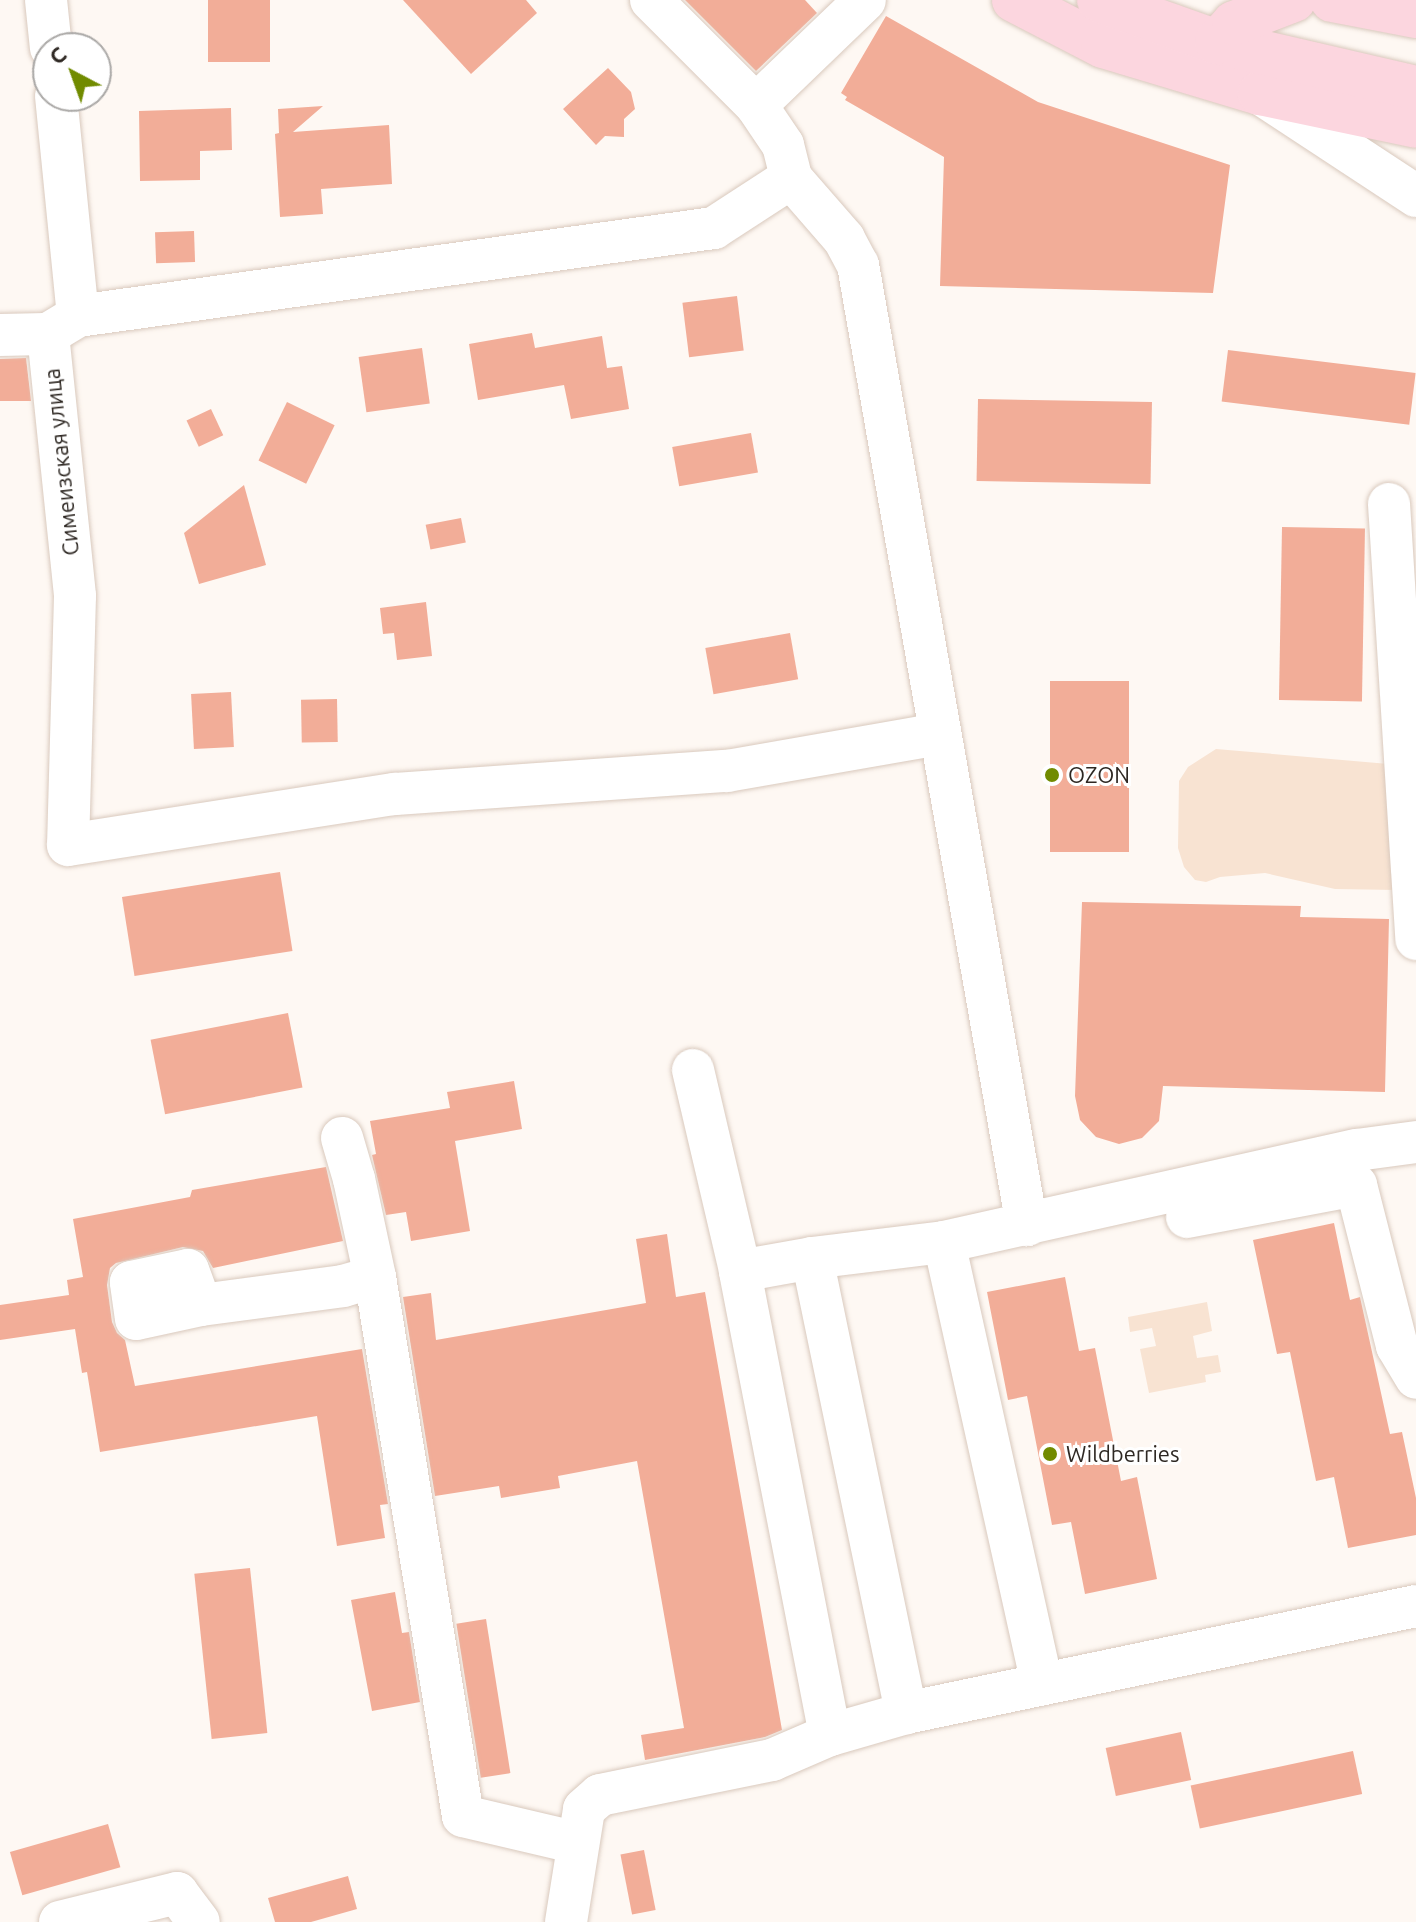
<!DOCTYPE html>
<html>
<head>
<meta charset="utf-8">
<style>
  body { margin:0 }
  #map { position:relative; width:1416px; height:1922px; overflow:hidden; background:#fef8f3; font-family:Ubuntu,sans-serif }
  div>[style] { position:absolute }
  .green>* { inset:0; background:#f8e3d2 }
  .building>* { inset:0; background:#f2ad98; transform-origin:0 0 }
  .roads { filter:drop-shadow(0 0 2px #d9c9bd) drop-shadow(0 0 2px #d9c9bd) }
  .minor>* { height:42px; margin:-21px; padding:0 21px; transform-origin:21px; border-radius:21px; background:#fff }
  .major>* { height:44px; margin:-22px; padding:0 22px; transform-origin:22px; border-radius:22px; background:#fcd6df }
  .dots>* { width:22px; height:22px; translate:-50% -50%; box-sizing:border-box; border:4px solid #fff; border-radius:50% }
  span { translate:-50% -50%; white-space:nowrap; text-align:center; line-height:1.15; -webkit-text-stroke:6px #fff; paint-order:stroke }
  .street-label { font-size:22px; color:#2e2823 }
  .poi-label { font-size:22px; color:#2e2823 }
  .left { translate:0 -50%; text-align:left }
  .north { position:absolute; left:32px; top:32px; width:80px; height:80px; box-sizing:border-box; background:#fff; border:2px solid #aba9a7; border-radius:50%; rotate:319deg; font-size:22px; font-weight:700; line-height:32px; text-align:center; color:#2e2823 }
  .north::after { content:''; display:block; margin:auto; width:28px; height:36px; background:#718b00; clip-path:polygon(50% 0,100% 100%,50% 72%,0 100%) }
</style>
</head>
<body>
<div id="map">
  <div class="green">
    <div style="clip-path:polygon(1216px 749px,1400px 765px,1396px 890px,1335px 889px,1265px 873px,1220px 877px,1206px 882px,1195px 880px,1184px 867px,1178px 848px,1179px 781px,1188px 767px)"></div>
    <div style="clip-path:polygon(1207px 1302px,1212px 1331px,1193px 1336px,1197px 1358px,1218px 1355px,1221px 1372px,1205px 1375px,1206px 1382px,1149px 1393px,1140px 1349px,1156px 1346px,1152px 1328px,1130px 1332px,1128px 1317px)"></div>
  </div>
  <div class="building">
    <div style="left:208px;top:0;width:62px;height:62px"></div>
    <div style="clip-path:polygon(403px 0,526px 0,537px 13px,471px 74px)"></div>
    <div style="clip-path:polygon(685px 0,805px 0,817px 13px,756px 71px)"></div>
    <div style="clip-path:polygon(886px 16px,1038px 102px,1230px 165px,1213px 293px,940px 286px,944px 157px,845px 100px,847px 97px,841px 93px)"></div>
    <div style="clip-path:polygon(608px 68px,631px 92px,635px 109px,624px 119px,624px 137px,605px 136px,596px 145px,563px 109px)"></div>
    <div style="clip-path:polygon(323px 106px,293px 132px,389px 125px,392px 184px,321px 189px,323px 214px,280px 217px,275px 134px,279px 133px,278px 109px)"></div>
    <div style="clip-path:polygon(231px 108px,232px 150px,200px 151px,200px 180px,140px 181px,139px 111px)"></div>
    <div style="left:194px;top:231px;width:31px;height:39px;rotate:88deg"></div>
    <div style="left:737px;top:296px;width:55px;height:55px;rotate:83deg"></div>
    <div style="clip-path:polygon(532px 333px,535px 348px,602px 336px,607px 368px,622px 366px,629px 409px,571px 419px,564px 385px,478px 400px,469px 344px)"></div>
    <div style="left:422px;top:348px;width:56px;height:64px;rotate:82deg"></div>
    <div style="left:1228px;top:350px;width:189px;height:52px;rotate:7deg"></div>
    <div style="clip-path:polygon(26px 358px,31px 401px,0 401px,0 359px)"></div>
    <div style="left:978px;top:399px;width:174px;height:82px;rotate:1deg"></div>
    <div style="left:287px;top:402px;width:53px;height:65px;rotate:26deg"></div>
    <div style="left:211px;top:409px;width:29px;height:27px;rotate:65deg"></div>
    <div style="left:751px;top:433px;width:40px;height:80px;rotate:80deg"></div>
    <div style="clip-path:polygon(244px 485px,266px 565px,199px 584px,184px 533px)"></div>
    <div style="left:461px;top:518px;width:25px;height:36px;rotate:79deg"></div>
    <div style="left:1282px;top:527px;width:83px;height:173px;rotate:1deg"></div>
    <div style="clip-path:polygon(426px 602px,432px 656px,397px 660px,394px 633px,383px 634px,380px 608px)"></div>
    <div style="left:790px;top:633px;width:47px;height:86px;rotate:80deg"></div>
    <div style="left:1050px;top:681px;width:79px;height:171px"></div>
    <div style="left:231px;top:692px;width:55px;height:40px;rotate:87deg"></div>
    <div style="left:337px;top:699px;width:43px;height:36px;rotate:89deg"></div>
    <div style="left:280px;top:872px;width:80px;height:160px;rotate:81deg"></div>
    <div style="clip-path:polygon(1082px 902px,1301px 906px,1300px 917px,1389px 919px,1385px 1092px,1163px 1086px,1159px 1121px,1142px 1138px,1119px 1144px,1096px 1137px,1080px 1120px,1075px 1096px)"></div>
    <div style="left:288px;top:1013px;width:76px;height:140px;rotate:79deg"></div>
    <div style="clip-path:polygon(514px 1081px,522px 1129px,455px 1141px,470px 1231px,411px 1241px,406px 1212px,386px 1215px,372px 1155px,376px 1154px,370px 1121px,450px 1108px,447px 1092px)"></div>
    <div style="clip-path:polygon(326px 1167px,343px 1241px,213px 1268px,203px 1251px,183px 1247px,116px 1263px,110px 1268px,107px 1285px,112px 1322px,117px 1333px,125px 1340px,135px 1386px,362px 1349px,388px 1504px,380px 1505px,385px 1538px,337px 1546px,317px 1416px,100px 1452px,87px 1372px,82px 1373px,75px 1329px,0 1340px,0 1305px,69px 1295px,67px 1280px,83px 1277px,73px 1219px,190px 1197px,192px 1190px)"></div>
    <div style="clip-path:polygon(1334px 1223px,1350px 1300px,1360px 1297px,1390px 1434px,1402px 1432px,1416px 1498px,1416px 1535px,1348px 1548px,1334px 1477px,1316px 1481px,1290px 1352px,1277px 1354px,1253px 1240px)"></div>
    <div style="clip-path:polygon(667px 1234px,676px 1297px,705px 1292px,782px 1730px,765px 1737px,645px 1760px,641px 1735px,684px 1728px,637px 1461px,558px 1476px,560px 1488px,501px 1498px,499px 1486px,435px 1496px,403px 1297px,431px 1293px,436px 1340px,646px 1303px,636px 1239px)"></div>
    <div style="clip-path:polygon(1065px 1277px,1079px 1351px,1095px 1348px,1121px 1481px,1137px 1477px,1157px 1579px,1085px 1594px,1071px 1522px,1052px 1525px,1027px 1396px,1008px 1400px,987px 1292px)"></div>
    <div style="left:250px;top:1568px;width:166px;height:56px;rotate:84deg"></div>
    <div style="clip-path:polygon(395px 1592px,402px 1633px,409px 1632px,420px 1702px,372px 1711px,351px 1600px)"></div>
    <div style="left:486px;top:1619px;width:156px;height:30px;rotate:81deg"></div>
    <div style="left:1181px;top:1732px;width:49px;height:77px;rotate:78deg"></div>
    <div style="left:1353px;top:1751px;width:44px;height:166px;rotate:78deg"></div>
    <div style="left:108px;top:1824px;width:45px;height:102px;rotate:74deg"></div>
    <div style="left:644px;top:1850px;width:61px;height:24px;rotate:79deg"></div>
    <div style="clip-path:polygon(348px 1876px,357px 1909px,311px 1922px,275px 1922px,268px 1898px)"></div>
  </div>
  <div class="roads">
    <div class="minor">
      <div style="left:46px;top:0;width:48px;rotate:84.1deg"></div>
      <div style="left:651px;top:0;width:148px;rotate:45deg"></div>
      <div style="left:756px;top:105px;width:48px;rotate:56deg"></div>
      <div style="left:783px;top:145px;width:34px;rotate:76deg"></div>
      <div style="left:791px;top:178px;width:81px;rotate:49deg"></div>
      <div style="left:844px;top:239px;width:30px;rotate:62deg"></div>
      <div style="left:858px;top:265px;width:975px;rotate:80.02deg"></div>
      <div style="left:1261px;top:94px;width:186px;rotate:33.3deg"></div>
      <div style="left:56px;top:96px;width:221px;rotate:84.3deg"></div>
      <div style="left:78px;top:316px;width:35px;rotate:149deg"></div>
      <div style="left:48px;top:334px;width:263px;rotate:84.1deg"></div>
      <div style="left:75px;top:596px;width:249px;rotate:91.6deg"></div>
      <div style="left:68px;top:845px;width:331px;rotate:-8.9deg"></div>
      <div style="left:395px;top:794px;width:333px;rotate:-4deg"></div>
      <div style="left:727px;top:771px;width:216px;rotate:-9.9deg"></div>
      <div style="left:756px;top:105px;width:151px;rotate:-43.9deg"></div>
      <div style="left:78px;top:316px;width:642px;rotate:-7.88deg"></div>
      <div style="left:714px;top:228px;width:92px;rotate:-33deg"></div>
      <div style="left:0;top:335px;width:48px;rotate:-1.2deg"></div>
      <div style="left:1389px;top:504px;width:436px;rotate:86.4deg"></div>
      <div style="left:693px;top:1070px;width:206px;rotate:76.8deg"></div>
      <div style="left:342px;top:1138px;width:43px;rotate:73.7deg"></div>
      <div style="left:354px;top:1179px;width:100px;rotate:77.9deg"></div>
      <div style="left:375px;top:1277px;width:546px;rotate:80.73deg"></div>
      <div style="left:463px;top:1816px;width:118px;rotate:13.2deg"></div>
      <div style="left:1187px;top:1217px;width:172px;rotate:-10.7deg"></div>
      <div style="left:1356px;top:1185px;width:166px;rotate:75.7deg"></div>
      <div style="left:1397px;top:1346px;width:37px;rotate:59deg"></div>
      <div style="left:944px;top:1242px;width:453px;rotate:77.5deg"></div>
      <div style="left:812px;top:1258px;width:465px;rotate:78.3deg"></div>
      <div style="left:201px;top:1305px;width:66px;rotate:167.8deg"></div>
      <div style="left:136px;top:1319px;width:37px;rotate:-98deg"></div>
      <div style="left:131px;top:1282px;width:58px;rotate:-11.9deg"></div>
      <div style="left:188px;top:1270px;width:37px;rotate:70deg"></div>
      <div style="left:201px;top:1305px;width:143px;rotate:-7.6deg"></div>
      <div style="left:343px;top:1286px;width:33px;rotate:-16deg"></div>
      <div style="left:830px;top:1735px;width:79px;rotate:-16.1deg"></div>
      <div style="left:906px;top:1713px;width:521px;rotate:-11.85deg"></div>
      <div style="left:60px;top:1922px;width:121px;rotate:-13.9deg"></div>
      <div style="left:177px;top:1893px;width:36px;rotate:53deg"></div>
      <div style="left:566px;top:1922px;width:114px;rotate:-80.9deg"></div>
      <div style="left:584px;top:1809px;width:21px;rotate:-41deg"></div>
      <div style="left:600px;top:1795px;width:176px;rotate:-11.5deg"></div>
      <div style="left:772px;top:1760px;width:63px;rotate:-23.3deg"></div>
      <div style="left:830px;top:1735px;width:473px;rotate:-101deg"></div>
      <div style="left:740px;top:1271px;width:73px;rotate:-10.2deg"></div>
      <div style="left:812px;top:1258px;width:133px;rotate:-6.9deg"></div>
      <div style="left:944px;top:1242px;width:423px;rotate:-12.6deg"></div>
      <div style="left:1357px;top:1150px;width:60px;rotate:-7.7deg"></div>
    </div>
    <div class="major">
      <div style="left:1014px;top:0;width:100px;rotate:27.3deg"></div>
      <div style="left:1103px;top:46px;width:164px;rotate:16.7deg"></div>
      <div style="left:1260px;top:93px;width:159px;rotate:11.9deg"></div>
      <div style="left:1099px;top:0;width:125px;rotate:19.6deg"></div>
      <div style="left:1217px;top:42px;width:204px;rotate:13deg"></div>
      <div style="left:1332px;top:0;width:86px;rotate:10.8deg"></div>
      <div style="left:1217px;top:42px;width:25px;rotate:-48deg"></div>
      <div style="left:1234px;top:23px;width:64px;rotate:-21deg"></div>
    </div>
  </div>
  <div class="dots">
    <div style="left:1052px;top:775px;background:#718b00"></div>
    <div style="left:1050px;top:1454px;background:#718b00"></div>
  </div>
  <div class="street-label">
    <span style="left:61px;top:462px;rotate:-96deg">Симеизская улица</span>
  </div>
  <div class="poi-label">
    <span class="left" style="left:1068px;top:775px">OZON</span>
    <span class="left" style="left:1066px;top:1454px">Wildberries</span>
  </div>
  <div class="north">С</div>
</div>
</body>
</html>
